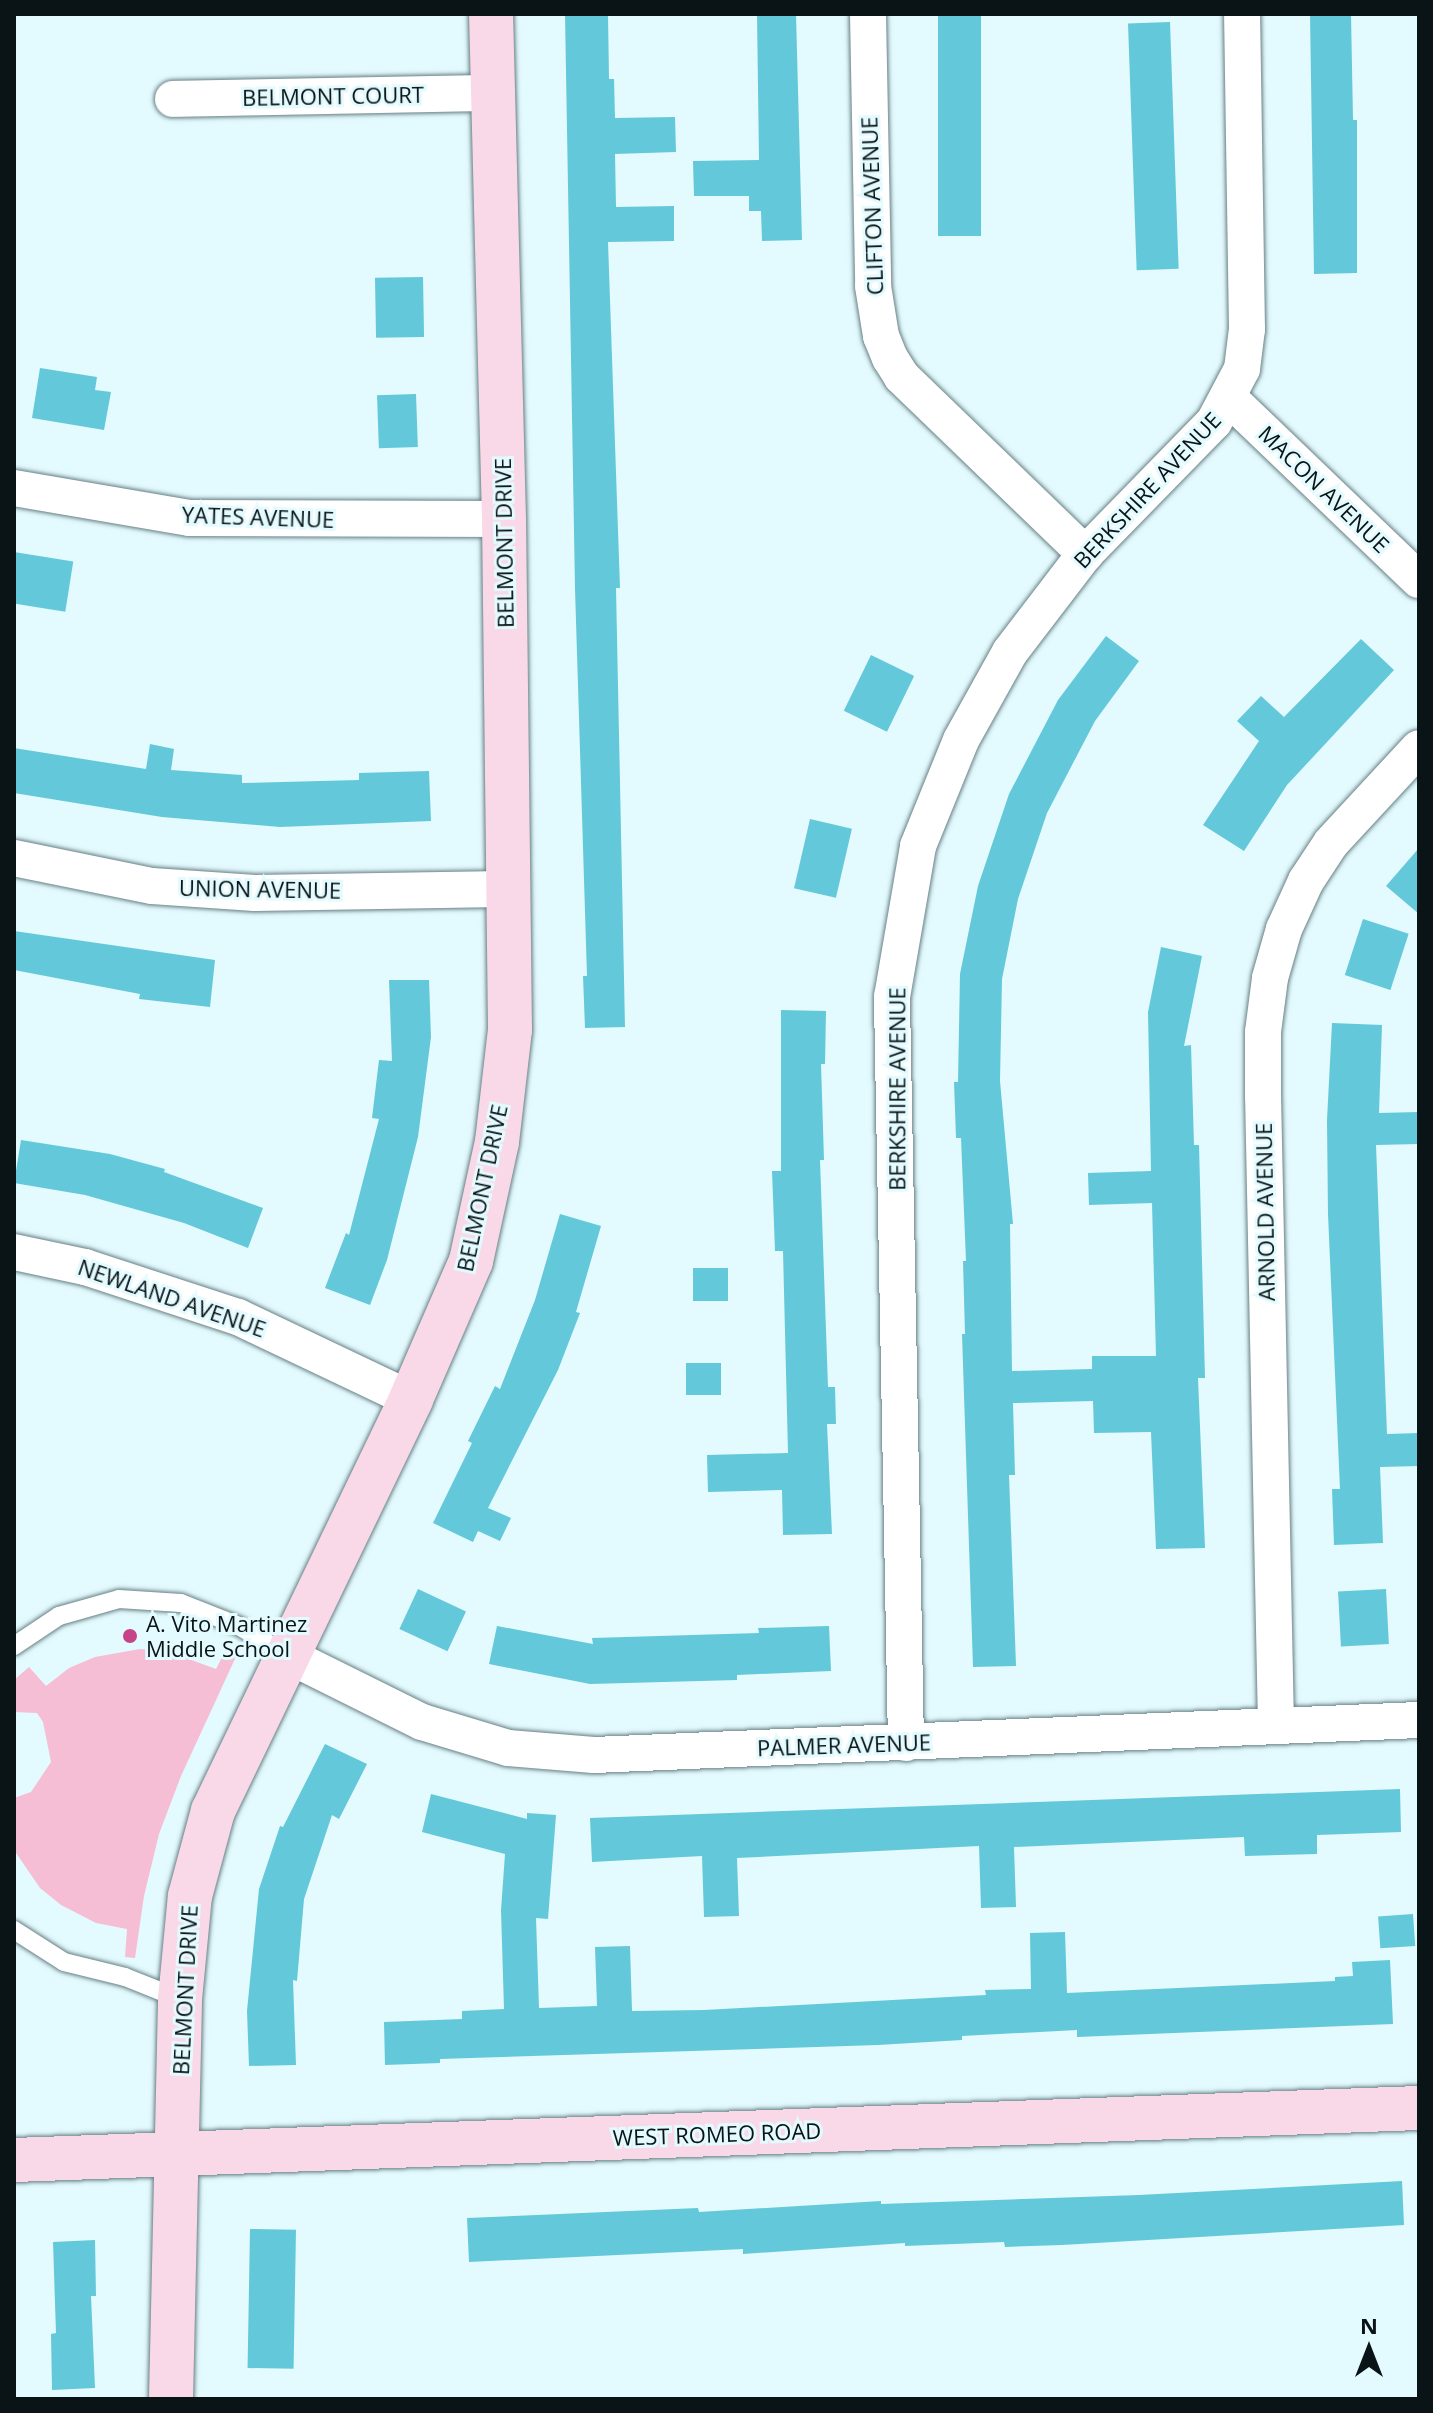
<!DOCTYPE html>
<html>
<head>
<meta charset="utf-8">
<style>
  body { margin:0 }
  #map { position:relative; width:1433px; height:2413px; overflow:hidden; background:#e3fafe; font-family:"Open Sans",sans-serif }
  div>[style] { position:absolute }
  .green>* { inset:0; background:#f5bed5 }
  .building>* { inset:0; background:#63c8d9; transform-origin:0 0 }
  .roads { filter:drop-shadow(0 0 2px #678085) drop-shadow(0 0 2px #678085) }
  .lane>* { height:18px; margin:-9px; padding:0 9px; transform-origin:9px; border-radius:9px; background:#fff }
  .street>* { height:36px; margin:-18px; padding:0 18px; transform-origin:18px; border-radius:18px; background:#fff }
  .secondary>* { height:44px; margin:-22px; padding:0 22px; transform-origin:22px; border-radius:22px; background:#f9d9e8 }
  .dots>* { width:22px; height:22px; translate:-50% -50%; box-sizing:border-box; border:4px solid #e3fafe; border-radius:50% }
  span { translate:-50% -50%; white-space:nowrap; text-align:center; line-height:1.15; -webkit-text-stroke:6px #e3fafe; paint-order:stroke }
  .street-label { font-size:22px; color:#0a1416 }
  .poi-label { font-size:22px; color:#0a1416 }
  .left { translate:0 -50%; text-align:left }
  .frame { position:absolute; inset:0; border:16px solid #0a1416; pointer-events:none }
  .north { position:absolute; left:1329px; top:2309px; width:80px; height:80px; -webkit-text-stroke:6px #e3fafe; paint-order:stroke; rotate:0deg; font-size:22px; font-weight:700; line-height:32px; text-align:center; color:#0a1416 }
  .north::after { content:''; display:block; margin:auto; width:28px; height:36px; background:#0a1416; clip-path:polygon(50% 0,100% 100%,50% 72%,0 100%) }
</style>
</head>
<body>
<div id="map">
  <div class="green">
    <div style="clip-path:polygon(229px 1643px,240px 1648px,181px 1776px,159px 1834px,144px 1896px,135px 1958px,125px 1957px,127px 1929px,96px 1923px,61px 1905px,40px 1888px,14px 1850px,14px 1798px,31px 1792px,51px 1762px,43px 1722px,37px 1713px,14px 1712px,14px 1680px,29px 1667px,46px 1686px,69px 1668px,95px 1657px,140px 1649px,167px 1651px,216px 1669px)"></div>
  </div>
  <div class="building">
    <div style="clip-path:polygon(565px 14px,608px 14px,609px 79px,614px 79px,615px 118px,675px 117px,676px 152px,615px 154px,616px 207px,674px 206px,674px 241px,608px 242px,620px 588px,616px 588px,625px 1027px,585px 1028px,583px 976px,587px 976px,575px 589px)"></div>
    <div style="clip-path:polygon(757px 14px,796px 14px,802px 240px,762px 241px,761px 211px,749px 211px,749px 196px,694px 196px,693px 161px,759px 160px)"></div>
    <div style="left:938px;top:14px;width:43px;height:222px"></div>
    <div style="clip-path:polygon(1310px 14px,1351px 14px,1353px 120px,1357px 120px,1357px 273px,1314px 274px)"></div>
    <div style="left:1170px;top:22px;width:247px;height:42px;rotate:88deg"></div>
    <div style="left:423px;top:277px;width:60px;height:48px;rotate:89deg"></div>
    <div style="clip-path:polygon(40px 368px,97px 377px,95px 390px,111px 392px,104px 430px,32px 418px)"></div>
    <div style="left:416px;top:394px;width:53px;height:39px;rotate:88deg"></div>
    <div style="left:14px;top:552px;width:60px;height:51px;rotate:9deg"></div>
    <div style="clip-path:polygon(1106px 636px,1139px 661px,1095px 721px,1047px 813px,1018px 899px,1002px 979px,1000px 1081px,1013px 1224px,1010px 1224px,1012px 1371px,1092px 1369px,1092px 1356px,1156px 1356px,1152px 1203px,1089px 1205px,1088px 1173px,1151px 1171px,1148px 1012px,1161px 947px,1202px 956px,1184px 1046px,1191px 1045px,1194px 1145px,1199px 1145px,1205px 1378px,1198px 1378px,1205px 1548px,1156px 1549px,1151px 1432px,1094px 1433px,1093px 1401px,1013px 1403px,1015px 1475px,1009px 1475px,1016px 1666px,973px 1667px,962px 1334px,965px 1334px,963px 1261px,966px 1261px,961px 1138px,956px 1138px,954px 1082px,958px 1082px,960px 974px,978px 886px,1009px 794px,1058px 700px)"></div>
    <div style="clip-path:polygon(1361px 639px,1394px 670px,1287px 785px,1244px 851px,1203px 825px,1259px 741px,1237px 721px,1261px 696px,1284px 717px)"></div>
    <div style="left:871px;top:655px;width:48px;height:62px;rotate:26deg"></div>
    <div style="clip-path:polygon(150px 744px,174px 749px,171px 770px,242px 775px,242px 783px,359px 780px,359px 773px,429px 771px,431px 821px,280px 827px,162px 817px,14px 793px,14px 748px,146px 769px)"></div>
    <div style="left:810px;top:819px;width:43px;height:71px;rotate:13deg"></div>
    <div style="clip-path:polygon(1419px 848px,1419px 914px,1386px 886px)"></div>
    <div style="left:1363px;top:919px;width:48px;height:59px;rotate:18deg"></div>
    <div style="clip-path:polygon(14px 931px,215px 960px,210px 1007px,139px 999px,140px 994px,14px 970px)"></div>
    <div style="clip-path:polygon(389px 980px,429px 980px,431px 1037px,418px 1137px,387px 1260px,370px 1305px,325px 1288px,346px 1233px,349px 1235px,379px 1119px,372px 1118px,379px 1060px,392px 1061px)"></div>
    <div style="clip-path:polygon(781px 1010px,826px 1011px,825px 1064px,821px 1064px,824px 1160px,820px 1160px,828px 1387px,835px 1387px,836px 1424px,827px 1424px,832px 1534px,783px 1535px,782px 1490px,708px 1492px,707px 1455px,788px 1453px,783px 1251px,775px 1251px,772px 1171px,781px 1171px)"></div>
    <div style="clip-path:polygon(1332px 1023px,1382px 1025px,1379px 1113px,1419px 1112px,1419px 1144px,1376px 1145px,1387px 1434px,1419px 1433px,1419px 1466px,1380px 1467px,1383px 1543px,1334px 1545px,1332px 1489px,1340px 1489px,1328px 1214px,1327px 1120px)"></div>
    <div style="clip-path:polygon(21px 1140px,110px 1154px,165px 1169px,164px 1172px,263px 1208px,248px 1248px,184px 1223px,85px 1195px,14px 1183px)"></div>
    <div style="clip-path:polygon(560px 1214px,601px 1226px,576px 1312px,580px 1313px,558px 1370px,488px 1508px,511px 1518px,500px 1541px,478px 1531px,473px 1542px,433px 1523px,472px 1443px,468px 1441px,495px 1386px,500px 1389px,535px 1300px)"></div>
    <div style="left:693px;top:1268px;width:35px;height:33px"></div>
    <div style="left:686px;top:1363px;width:35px;height:32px"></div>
    <div style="left:418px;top:1589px;width:53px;height:44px;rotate:25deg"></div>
    <div style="left:1386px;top:1589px;width:55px;height:48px;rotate:87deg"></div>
    <div style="clip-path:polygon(497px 1626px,593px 1644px,592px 1638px,759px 1633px,758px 1628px,829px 1626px,831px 1671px,737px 1675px,737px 1680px,590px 1684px,489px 1664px)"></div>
    <div style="clip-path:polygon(325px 1744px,367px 1764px,339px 1819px,332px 1815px,304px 1899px,297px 1981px,293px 1980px,296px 2065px,249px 2066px,247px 2011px,259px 1889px,280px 1826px,283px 1827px)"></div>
    <div style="clip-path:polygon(1400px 1789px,1401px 1832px,1317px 1835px,1317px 1854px,1245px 1856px,1244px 1837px,1014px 1847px,1016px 1907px,981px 1908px,979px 1846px,737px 1858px,739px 1916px,704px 1917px,702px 1856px,592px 1862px,590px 1818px)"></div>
    <div style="clip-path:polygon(431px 1794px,527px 1819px,527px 1813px,556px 1815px,548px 1919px,536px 1918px,539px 2008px,597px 2006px,595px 1947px,630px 1946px,632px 2011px,704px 2010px,986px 1995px,985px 1990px,1031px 1989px,1030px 1933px,1065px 1932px,1067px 1993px,1335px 1981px,1335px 1977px,1353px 1976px,1352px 1962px,1390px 1960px,1393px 2024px,1077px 2037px,1077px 2030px,962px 2036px,962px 2040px,878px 2045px,440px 2059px,440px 2063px,385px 2065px,384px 2022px,462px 2019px,462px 2011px,504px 2009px,501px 1910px,505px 1854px,422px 1832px)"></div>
    <div style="left:1413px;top:1914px;width:32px;height:35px;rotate:86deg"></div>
    <div style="clip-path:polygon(1402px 2181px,1404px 2225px,1062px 2245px,1005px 2247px,1004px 2242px,905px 2246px,905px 2243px,743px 2254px,743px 2249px,469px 2262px,467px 2218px,698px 2208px,699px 2212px,881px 2201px,881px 2204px,1139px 2195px)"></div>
    <div style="left:250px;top:2229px;width:46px;height:139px;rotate:1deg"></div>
    <div style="clip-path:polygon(95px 2240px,96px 2296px,91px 2296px,95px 2388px,52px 2390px,51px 2334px,56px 2333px,53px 2242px)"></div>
  </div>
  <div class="roads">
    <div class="lane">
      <div style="left:14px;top:1646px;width:54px;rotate:-33.7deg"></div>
      <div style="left:59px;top:1616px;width:62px;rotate:-15.8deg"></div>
      <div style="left:119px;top:1599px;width:62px;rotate:3.7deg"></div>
      <div style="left:181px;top:1603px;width:62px;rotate:21.6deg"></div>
      <div style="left:239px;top:1626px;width:58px;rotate:31deg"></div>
      <div style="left:14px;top:1930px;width:59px;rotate:32.6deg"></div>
      <div style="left:64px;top:1962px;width:63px;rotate:13.8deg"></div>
      <div style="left:125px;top:1977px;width:59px;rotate:21.8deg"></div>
    </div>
    <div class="street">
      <div style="left:868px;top:14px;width:272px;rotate:88.9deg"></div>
      <div style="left:873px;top:286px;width:51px;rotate:80.9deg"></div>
      <div style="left:881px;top:336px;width:24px;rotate:68deg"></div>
      <div style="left:890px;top:358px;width:22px;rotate:58deg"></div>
      <div style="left:902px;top:377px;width:255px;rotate:44deg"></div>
      <div style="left:173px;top:99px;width:320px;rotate:-1.1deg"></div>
      <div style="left:1229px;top:398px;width:263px;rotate:43.8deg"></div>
      <div style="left:14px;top:488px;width:178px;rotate:9.7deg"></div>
      <div style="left:189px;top:518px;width:315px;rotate:0.2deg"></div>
      <div style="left:14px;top:858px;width:141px;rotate:11.5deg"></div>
      <div style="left:152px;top:886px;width:103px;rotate:3.9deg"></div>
      <div style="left:255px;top:893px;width:254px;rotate:-0.9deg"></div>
      <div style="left:14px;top:1252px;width:73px;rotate:11.9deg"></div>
      <div style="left:85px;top:1267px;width:161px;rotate:18.1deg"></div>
      <div style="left:238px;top:1317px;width:191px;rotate:25.4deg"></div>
      <div style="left:289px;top:1656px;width:148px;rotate:26.4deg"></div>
      <div style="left:422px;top:1722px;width:90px;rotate:16.8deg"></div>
      <div style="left:508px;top:1748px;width:86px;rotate:4.7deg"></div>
      <div style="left:594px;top:1755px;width:826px;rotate:-2.43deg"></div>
      <div style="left:1276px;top:1725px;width:629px;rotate:-91.18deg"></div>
      <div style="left:1263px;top:1096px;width:64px;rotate:-90deg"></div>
      <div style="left:1263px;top:1032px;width:54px;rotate:-82.6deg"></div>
      <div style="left:1270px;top:978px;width:51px;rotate:-74.1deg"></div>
      <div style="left:1284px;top:929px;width:53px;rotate:-65.4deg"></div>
      <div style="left:1306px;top:881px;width:45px;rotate:-56.7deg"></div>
      <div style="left:1331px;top:843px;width:129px;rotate:-47.2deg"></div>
      <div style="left:906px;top:1743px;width:746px;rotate:-91.08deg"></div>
      <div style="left:892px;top:997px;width:153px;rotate:-80.2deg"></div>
      <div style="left:918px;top:846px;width:114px;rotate:-67.9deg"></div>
      <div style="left:961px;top:740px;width:101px;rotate:-60.9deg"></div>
      <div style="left:1010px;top:652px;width:123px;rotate:-52.6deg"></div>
      <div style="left:1085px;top:554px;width:185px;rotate:-45.7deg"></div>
      <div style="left:1214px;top:422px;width:60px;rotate:-62.2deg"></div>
      <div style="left:1242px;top:369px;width:40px;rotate:-82.9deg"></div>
      <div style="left:1247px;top:329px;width:315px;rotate:-90.9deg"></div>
    </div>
    <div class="secondary">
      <div style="left:14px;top:2160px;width:1406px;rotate:-2.12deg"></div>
      <div style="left:171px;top:2399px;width:400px;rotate:-88.7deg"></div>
      <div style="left:180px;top:1999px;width:103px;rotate:-84.5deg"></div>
      <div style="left:190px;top:1896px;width:88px;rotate:-74.9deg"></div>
      <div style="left:213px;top:1811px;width:457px;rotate:-64.3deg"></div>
      <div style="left:411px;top:1399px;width:150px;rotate:-66.5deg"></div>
      <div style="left:471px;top:1261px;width:122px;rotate:-77.7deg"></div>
      <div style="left:497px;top:1142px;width:113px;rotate:-83.4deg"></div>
      <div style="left:510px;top:1030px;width:511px;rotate:-90.67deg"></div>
      <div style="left:504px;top:519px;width:505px;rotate:-91.47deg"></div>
    </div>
  </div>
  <div class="dots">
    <div style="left:130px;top:1636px;background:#c74388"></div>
  </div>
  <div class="street-label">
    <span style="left:333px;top:96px;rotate:-1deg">BELMONT COURT</span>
    <span style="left:872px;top:206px;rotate:-92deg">CLIFTON AVENUE</span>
    <span style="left:1324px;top:489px;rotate:44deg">MACON AVENUE</span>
    <span style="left:1147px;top:490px;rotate:-47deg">BERKSHIRE AVENUE</span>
    <span style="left:258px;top:517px;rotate:2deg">YATES AVENUE</span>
    <span style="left:504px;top:543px;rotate:-91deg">BELMONT DRIVE</span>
    <span style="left:260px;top:889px;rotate:1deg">UNION AVENUE</span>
    <span style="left:897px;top:1089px;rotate:-90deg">BERKSHIRE AVENUE</span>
    <span style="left:482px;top:1188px;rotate:-78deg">BELMONT DRIVE</span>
    <span style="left:1265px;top:1212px;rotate:-91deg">ARNOLD AVENUE</span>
    <span style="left:172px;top:1298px;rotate:19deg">NEWLAND AVENUE</span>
    <span style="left:844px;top:1745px;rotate:-2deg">PALMER AVENUE</span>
    <span style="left:185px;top:1990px;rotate:-87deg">BELMONT DRIVE</span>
    <span style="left:717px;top:2134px;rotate:-2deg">WEST ROMEO ROAD</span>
  </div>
  <div class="poi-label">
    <span class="left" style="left:146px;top:1636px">A. Vito Martinez<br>Middle School</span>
  </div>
  <div class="frame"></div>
  <div class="north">N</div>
</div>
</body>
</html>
